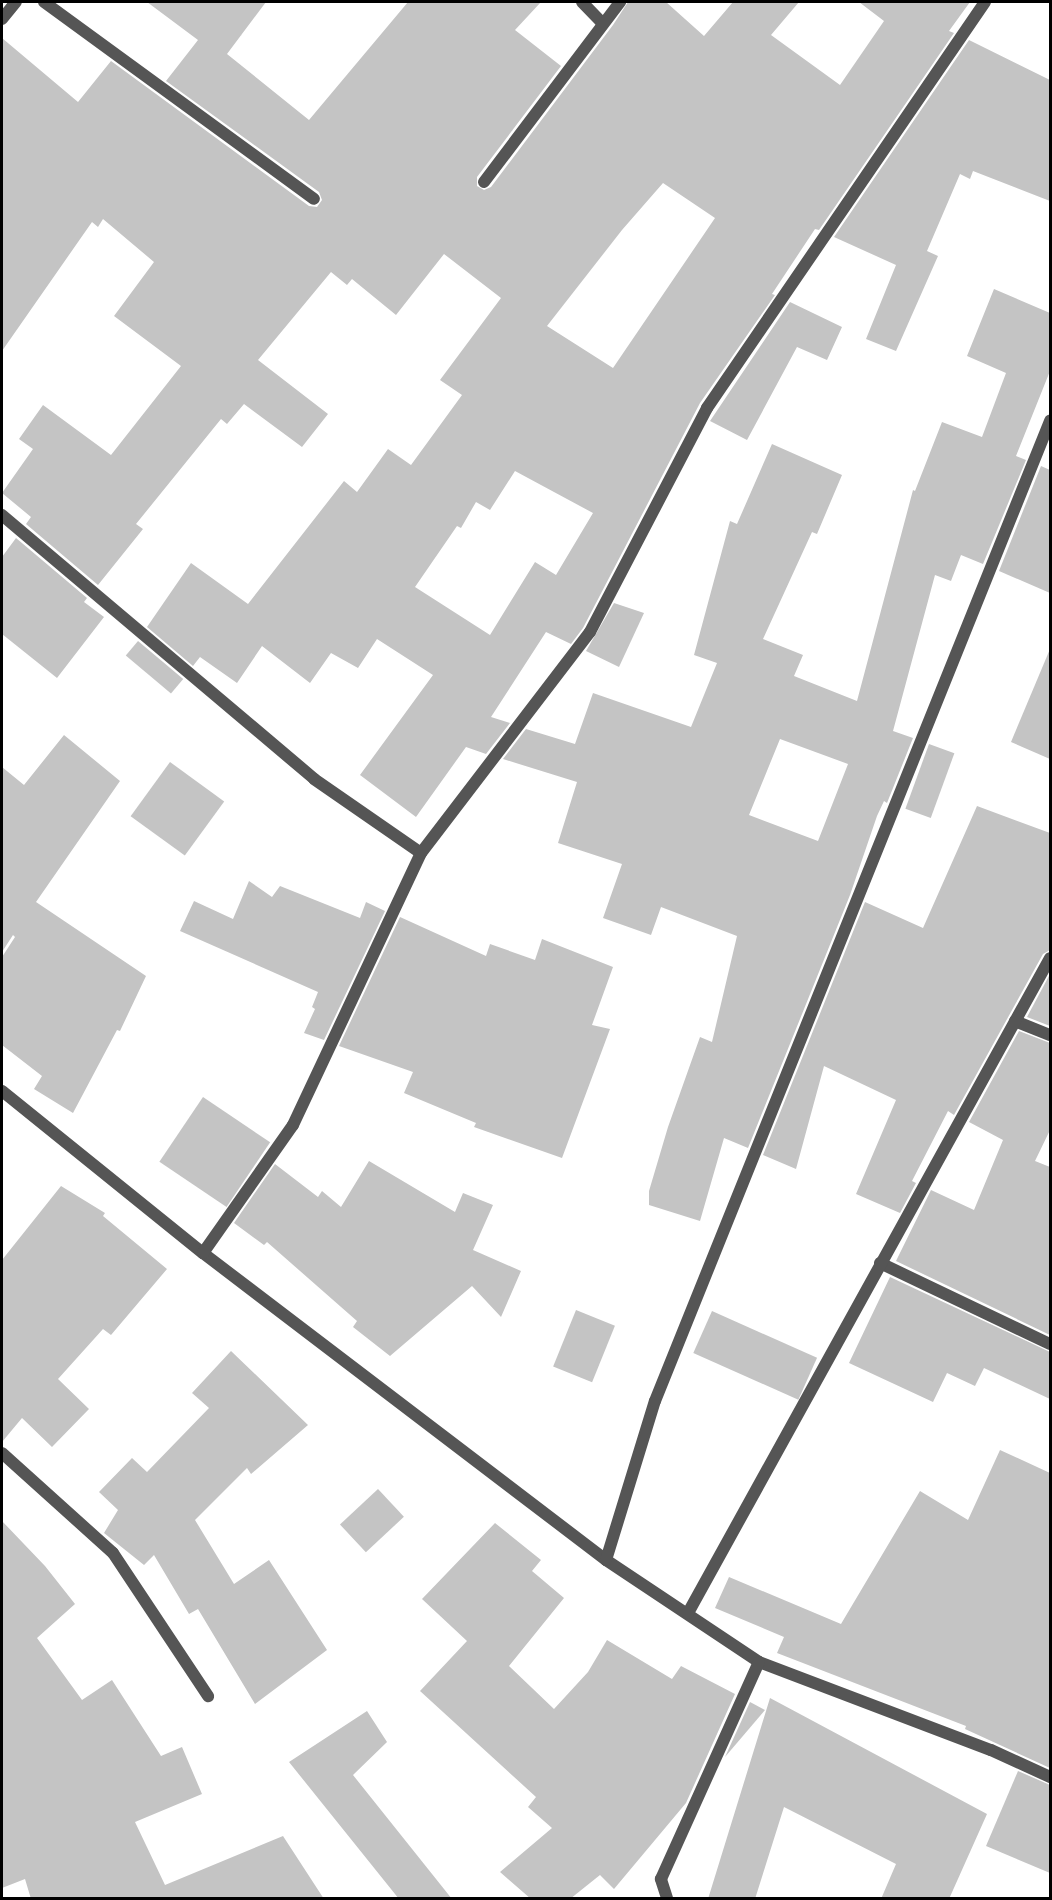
<!DOCTYPE html>
<html>
<head>
<meta charset="utf-8">
<style>
  body { margin:0 }
  #map { position:relative; width:1052px; height:1900px; overflow:hidden; background:#fff; font-family:"Fira Sans",sans-serif }
  div>[style] { position:absolute }
  .building>* { inset:0; background:#c4c4c4; transform-origin:0 0 }
  .minor>* { height:12px; margin:-6px; padding:0 6px; transform-origin:6px; border-radius:6px; background:#555 }
  span { translate:-50% -50%; white-space:nowrap; text-align:center; line-height:1.15; -webkit-text-stroke:6px #fff; paint-order:stroke }
  .frame { position:absolute; inset:0; border:3px solid #000; pointer-events:none }
</style>
</head>
<body>
<div id="map">
  <div class="building">
    <div style="clip-path:polygon(evenodd,147px 2px,266px 2px,227px 54px,309px 120px,408px 2px,541px 2px,515px 30px,561px 66px,477px 177px,477px 186px,484px 190px,491px 187px,613px 25px,628px 2px,666px 2px,704px 36px,733px 2px,799px 2px,771px 35px,840px 85px,884px 21px,859px 2px,970px 2px,949px 31px,954px 33px,819px 230px,815px 229px,772px 294px,775px 295px,700px 403px,583px 628px,571px 644px,546px 632px,491px 717px,510px 723px,486px 754px,466px 747px,416px 817px,360px 775px,433px 675px,377px 639px,358px 668px,331px 653px,310px 683px,262px 646px,237px 683px,200px 657px,193px 666px,147px 627px,191px 563px,248px 604px,344px 481px,357px 492px,388px 449px,411px 465px,462px 395px,440px 380px,501px 298px,444px 254px,396px 315px,352px 279px,347px 285px,331px 272px,258px 360px,328px 414px,302px 447px,244px 404px,227px 424px,221px 419px,136px 524px,143px 529px,98px 585px,26px 524px,31px 517px,2px 493px,33px 449px,19px 439px,43px 405px,111px 455px,181px 366px,114px 316px,154px 262px,103px 219px,98px 227px,92px 222px,2px 351px,2px 38px,78px 102px,111px 61px,309px 206px,317px 207px,322px 200px,319px 192px,166px 81px,198px 40px,147px 2px,663px 183px,715px 218px,613px 368px,547px 326px,622px 230px,663px 183px,147px 2px,515px 471px,593px 513px,556px 575px,535px 562px,490px 635px,415px 587px,457px 526px,461px 528px,476px 502px,490px 510px,515px 471px)"></div>
    <div style="clip-path:polygon(969px 40px,1050px 80px,1050px 201px,973px 171px,970px 179px,960px 174px,927px 251px,938px 256px,896px 351px,866px 339px,896px 265px,834px 237px)"></div>
    <div style="clip-path:polygon(evenodd,994px 289px,1050px 313px,1050px 371px,1016px 456px,1026px 460px,983px 564px,961px 555px,951px 581px,935px 575px,893px 731px,913px 738px,887px 803px,884px 801px,877px 816px,850px 895px,748px 1148px,724px 1138px,700px 1221px,649px 1205px,649px 1191px,668px 1127px,700px 1037px,712px 1042px,737px 936px,661px 907px,651px 935px,603px 918px,622px 864px,558px 843px,577px 782px,503px 759px,526px 729px,575px 744px,593px 693px,691px 727px,717px 663px,694px 655px,730px 521px,737px 524px,772px 444px,842px 475px,817px 534px,812px 532px,763px 639px,803px 655px,794px 676px,857px 701px,913px 490px,915px 491px,942px 422px,982px 437px,1006px 373px,967px 356px,994px 289px,780px 739px,848px 764px,818px 841px,749px 815px,780px 739px)"></div>
    <div style="clip-path:polygon(790px 302px,842px 327px,827px 360px,797px 347px,747px 440px,710px 421px)"></div>
    <div style="clip-path:polygon(1041px 466px,1050px 470px,1050px 593px,999px 571px)"></div>
    <div style="clip-path:polygon(16px 538px,87px 598px,84px 602px,104px 617px,57px 678px,2px 634px,2px 557px)"></div>
    <div style="clip-path:polygon(614px 603px,644px 613px,619px 667px,586px 651px)"></div>
    <div style="left:138px;top:641px;width:59px;height:19px;rotate:40deg"></div>
    <div style="clip-path:polygon(1050px 649px,1050px 759px,1011px 742px)"></div>
    <div style="clip-path:polygon(64px 735px,120px 781px,36px 902px,146px 976px,120px 1031px,117px 1030px,73px 1113px,34px 1089px,42px 1076px,2px 1045px,2px 957px,15px 937px,13px 935px,2px 952px,2px 767px,24px 785px)"></div>
    <div style="left:929px;top:744px;width:27px;height:69px;rotate:20deg"></div>
    <div style="left:170px;top:762px;width:67px;height:67px;rotate:36deg"></div>
    <div style="clip-path:polygon(977px 806px,1050px 833px,1050px 950px,1043px 954px,954px 1115px,948px 1111px,912px 1181px,916px 1183px,900px 1213px,856px 1194px,896px 1100px,824px 1066px,796px 1169px,763px 1155px,865px 902px,923px 928px)"></div>
    <div style="clip-path:polygon(249px 881px,272px 897px,280px 886px,360px 918px,366px 902px,385px 911px,324px 1040px,304px 1033px,315px 1009px,312px 1007px,318px 992px,180px 931px,194px 901px,233px 919px)"></div>
    <div style="clip-path:polygon(400px 917px,486px 956px,490px 944px,535px 960px,542px 939px,613px 967px,592px 1025px,610px 1029px,562px 1158px,474px 1127px,476px 1123px,404px 1093px,413px 1072px,339px 1046px)"></div>
    <div style="clip-path:polygon(1050px 974px,1050px 1026px,1027px 1017px)"></div>
    <div style="clip-path:polygon(1019px 1031px,1050px 1043px,1050px 1130px,1035px 1161px,1050px 1167px,1050px 1335px,896px 1261px,931px 1190px,974px 1210px,1003px 1140px,969px 1122px)"></div>
    <div style="left:203px;top:1097px;width:81px;height:78px;rotate:34deg"></div>
    <div style="clip-path:polygon(369px 1161px,455px 1212px,463px 1193px,493px 1205px,473px 1250px,521px 1271px,501px 1317px,472px 1286px,390px 1356px,353px 1327px,357px 1321px,267px 1242px,264px 1245px,234px 1223px,275px 1164px,318px 1197px,322px 1191px,341px 1207px)"></div>
    <div style="clip-path:polygon(61px 1186px,105px 1213px,103px 1216px,167px 1269px,111px 1335px,103px 1329px,58px 1379px,89px 1409px,52px 1447px,22px 1418px,2px 1442px,2px 1260px)"></div>
    <div style="clip-path:polygon(890px 1277px,1050px 1352px,1050px 1399px,984px 1368px,975px 1386px,947px 1373px,933px 1402px,849px 1363px)"></div>
    <div style="left:576px;top:1310px;width:42px;height:61px;rotate:22deg"></div>
    <div style="left:712px;top:1311px;width:115px;height:46px;rotate:24deg"></div>
    <div style="clip-path:polygon(231px 1351px,308px 1425px,251px 1474px,247px 1468px,195px 1520px,234px 1584px,269px 1560px,327px 1650px,255px 1704px,198px 1609px,189px 1614px,154px 1555px,144px 1565px,104px 1533px,118px 1510px,99px 1492px,132px 1458px,147px 1472px,209px 1408px,192px 1393px)"></div>
    <div style="clip-path:polygon(1000px 1450px,1050px 1473px,1050px 1768px,965px 1729px,966px 1726px,777px 1653px,784px 1637px,715px 1608px,729px 1577px,841px 1624px,920px 1491px,968px 1520px)"></div>
    <div style="left:378px;top:1489px;width:38px;height:52px;rotate:47deg"></div>
    <div style="clip-path:polygon(2px 1521px,45px 1566px,75px 1604px,37px 1638px,82px 1700px,112px 1680px,161px 1756px,182px 1747px,202px 1794px,135px 1822px,165px 1885px,283px 1836px,324px 1899px,31px 1899px,25px 1879px,2px 1888px)"></div>
    <div style="clip-path:polygon(495px 1523px,541px 1560px,532px 1571px,564px 1598px,509px 1666px,554px 1709px,588px 1672px,607px 1640px,672px 1679px,681px 1666px,735px 1694px,686px 1803px,614px 1889px,600px 1875px,570px 1899px,531px 1899px,500px 1872px,552px 1828px,528px 1807px,536px 1797px,420px 1691px,467px 1641px,422px 1599px)"></div>
    <div style="clip-path:polygon(770px 1698px,987px 1814px,949px 1899px,881px 1899px,896px 1864px,784px 1807px,755px 1899px,708px 1899px)"></div>
    <div style="clip-path:polygon(750px 1702px,765px 1710px,725px 1757px)"></div>
    <div style="clip-path:polygon(367px 1711px,387px 1742px,353px 1775px,452px 1899px,399px 1899px,289px 1762px)"></div>
    <div style="clip-path:polygon(1018px 1771px,1050px 1785px,1050px 1873px,986px 1846px)"></div>
  </div>
  <div class="minor">
    <div style="left:44px;top:2px;width:334px;rotate:36.1deg"></div>
    <div style="left:582px;top:2px;width:29px;rotate:46deg"></div>
    <div style="left:2px;top:19px;width:22px;rotate:-51deg"></div>
    <div style="left:484px;top:182px;width:226px;rotate:-52.9deg"></div>
    <div style="left:2px;top:515px;width:409px;rotate:40.2deg"></div>
    <div style="left:314px;top:779px;width:130px;rotate:34.7deg"></div>
    <div style="left:1015px;top:1021px;width:38px;rotate:22deg"></div>
    <div style="left:2px;top:1091px;width:258px;rotate:38.9deg"></div>
    <div style="left:203px;top:1253px;width:507px;rotate:37.3deg"></div>
    <div style="left:606px;top:1560px;width:184px;rotate:33.7deg"></div>
    <div style="left:759px;top:1662px;width:248px;rotate:20.8deg"></div>
    <div style="left:991px;top:1750px;width:65px;rotate:24.6deg"></div>
    <div style="left:203px;top:1253px;width:156px;rotate:-54.9deg"></div>
    <div style="left:293px;top:1125px;width:301px;rotate:-64.8deg"></div>
    <div style="left:421px;top:853px;width:278px;rotate:-52.6deg"></div>
    <div style="left:590px;top:632px;width:253px;rotate:-62.4deg"></div>
    <div style="left:707px;top:408px;width:492px;rotate:-55.6deg"></div>
    <div style="left:880px;top:1263px;width:188px;rotate:25.5deg"></div>
    <div style="left:2px;top:1453px;width:149px;rotate:42deg"></div>
    <div style="left:113px;top:1553px;width:172px;rotate:56.4deg"></div>
    <div style="left:606px;top:1560px;width:166px;rotate:-72.9deg"></div>
    <div style="left:655px;top:1401px;width:1057px;rotate:-68.05deg"></div>
    <div style="left:688px;top:1613px;width:748px;rotate:-61.07deg"></div>
    <div style="left:667px;top:1898px;width:20px;rotate:-108deg"></div>
    <div style="left:661px;top:1879px;width:238px;rotate:-65.7deg"></div>
  </div>
  <div class="frame"></div>
</div>
</body>
</html>
